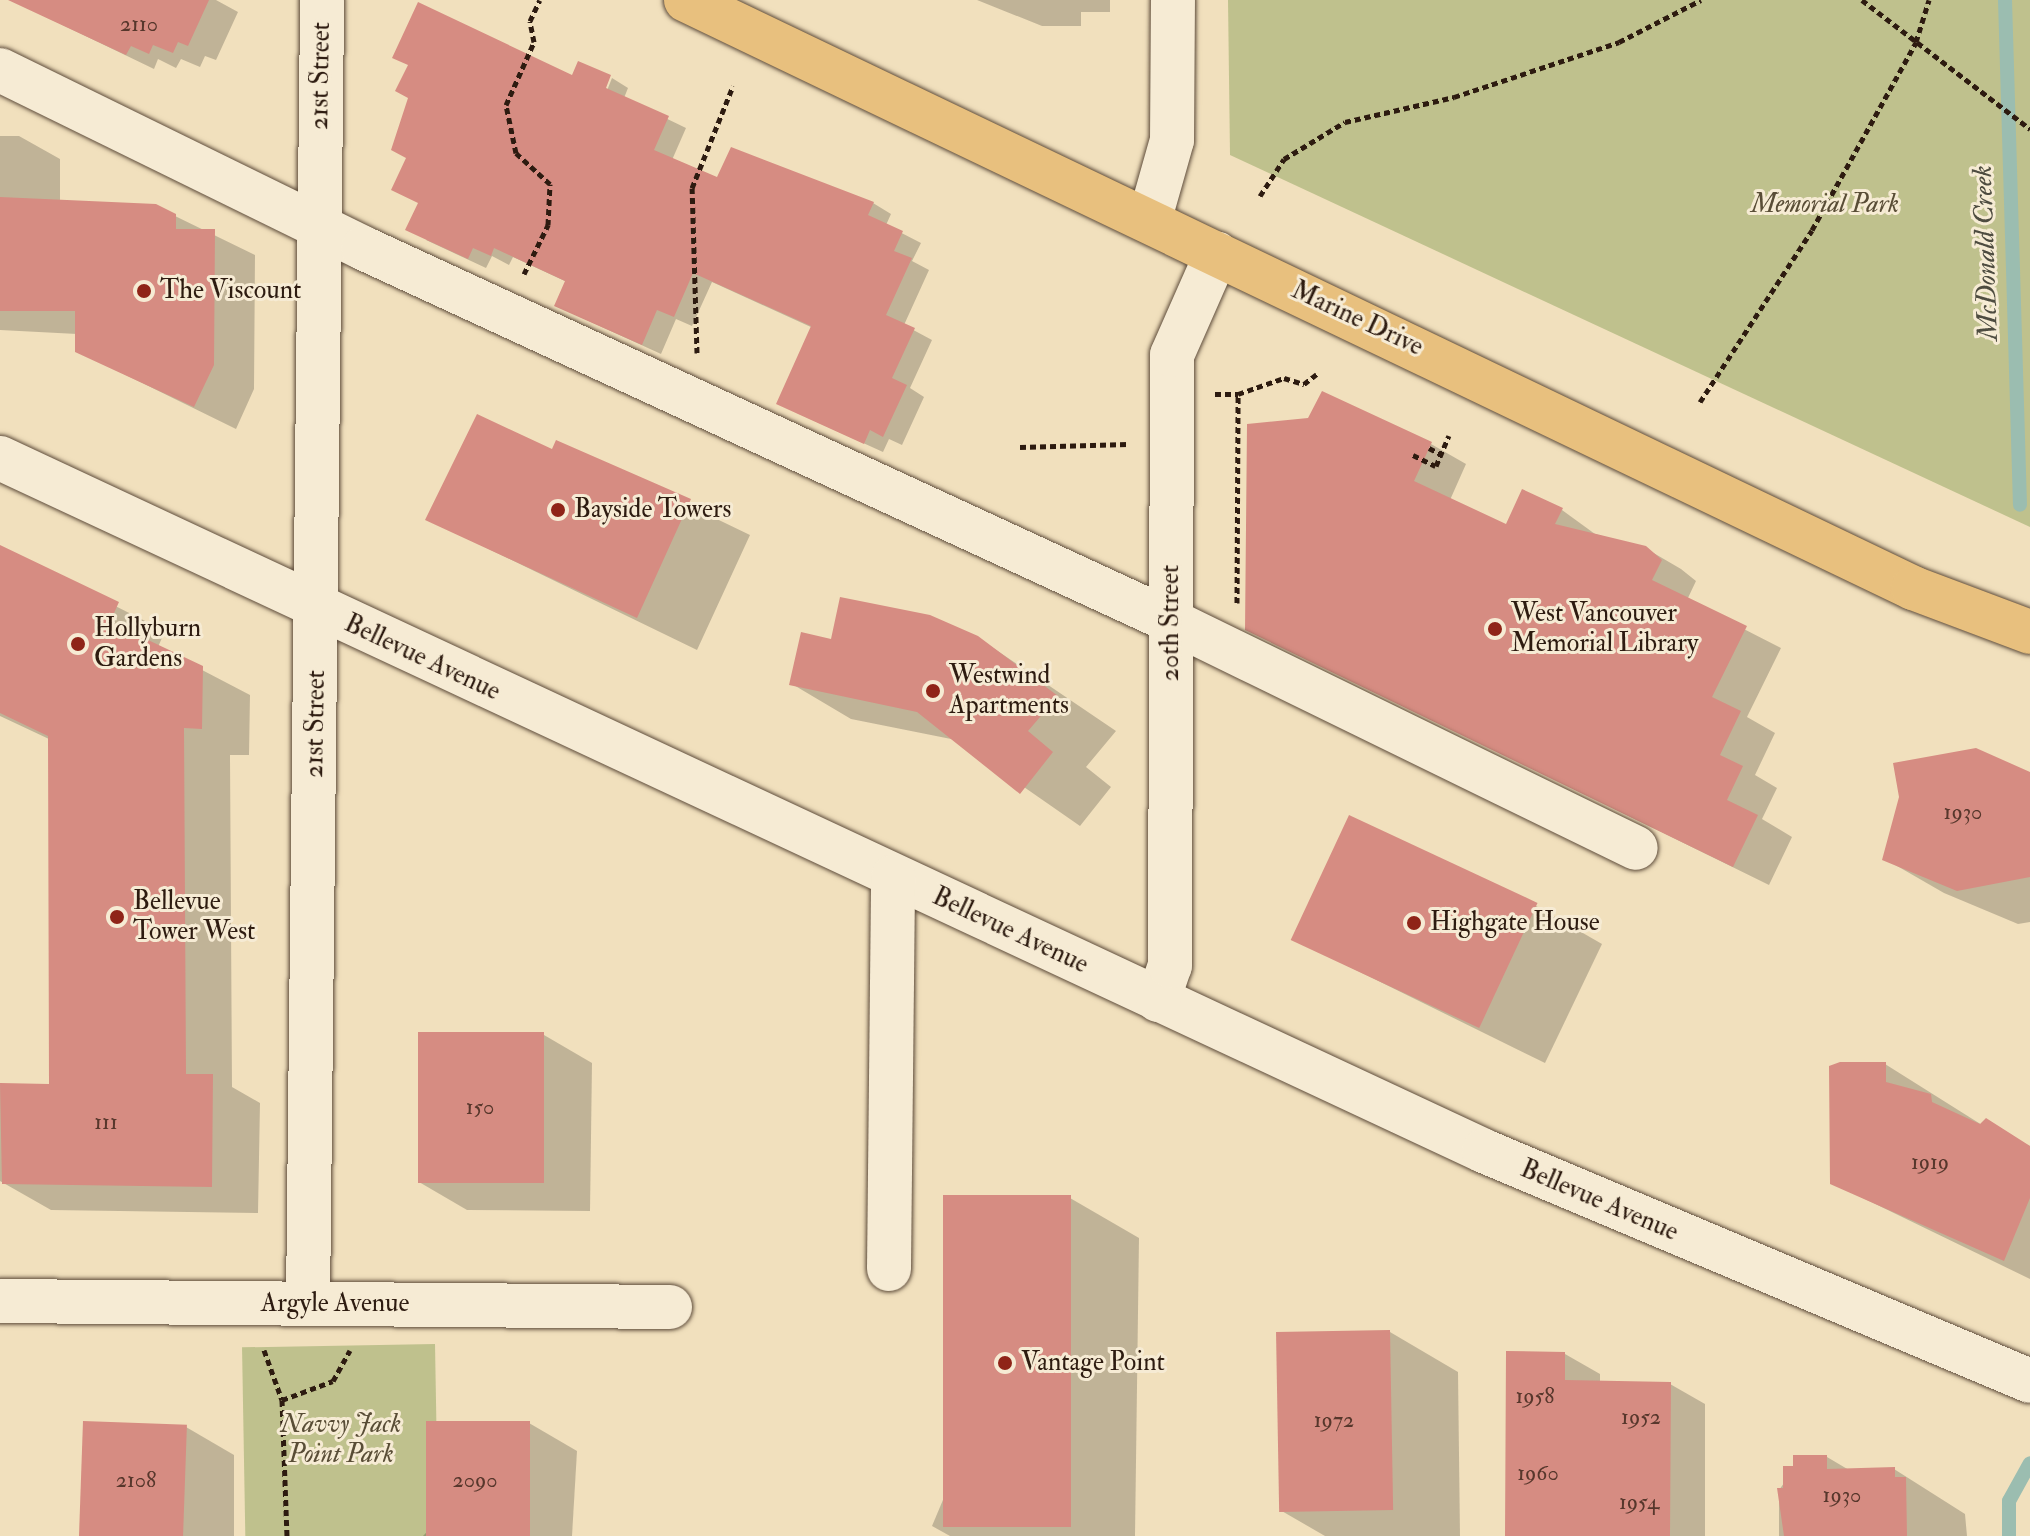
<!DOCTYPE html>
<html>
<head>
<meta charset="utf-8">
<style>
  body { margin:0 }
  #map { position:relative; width:2030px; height:1536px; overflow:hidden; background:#f1e0bd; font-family:"IM FELL Double Pica",serif }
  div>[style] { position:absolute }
  .green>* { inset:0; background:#bfc18d; transform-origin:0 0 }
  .shadow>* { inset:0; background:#0003 }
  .stream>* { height:14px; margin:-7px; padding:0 7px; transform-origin:7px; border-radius:7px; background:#9bbdb0 }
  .building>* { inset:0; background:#d68c82; transform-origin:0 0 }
  .path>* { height:5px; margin-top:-2.5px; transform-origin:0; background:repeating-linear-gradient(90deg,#2d1b10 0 6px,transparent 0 10px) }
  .roads { filter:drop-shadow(0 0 2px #5e4c3b) drop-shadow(0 0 2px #5e4c3b) }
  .minor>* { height:44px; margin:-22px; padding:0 22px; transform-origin:22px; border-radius:22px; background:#f6ebd4 }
  .major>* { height:44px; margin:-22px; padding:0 22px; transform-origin:22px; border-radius:22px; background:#e8c07e }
  .dots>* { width:22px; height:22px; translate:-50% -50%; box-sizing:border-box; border:4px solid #f6ebd4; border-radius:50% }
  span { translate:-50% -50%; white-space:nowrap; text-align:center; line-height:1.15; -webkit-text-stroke:6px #f6ebd4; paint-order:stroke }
  .number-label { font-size:22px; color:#57372c }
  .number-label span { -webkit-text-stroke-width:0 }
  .street-label { font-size:26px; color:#2d1b10 }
  .park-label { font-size:26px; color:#594d36; font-style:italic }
  .poi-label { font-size:26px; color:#2d1b10 }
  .left { translate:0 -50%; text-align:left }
  .water-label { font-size:28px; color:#4e4c40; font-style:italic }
</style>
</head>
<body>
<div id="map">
  <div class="green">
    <div style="clip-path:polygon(1228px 0,2030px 0,2030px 527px,1230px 155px)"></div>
    <div style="left:435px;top:1344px;width:192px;height:193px;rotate:89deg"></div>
  </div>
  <div class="shadow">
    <div style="clip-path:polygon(11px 0,216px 0,238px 12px,216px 60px,205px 56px,200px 67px,181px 59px,176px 68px,158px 59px,154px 69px)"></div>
    <div style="clip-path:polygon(977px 0,1110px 0,1110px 12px,1081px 12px,1081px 26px,1042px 26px)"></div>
    <div style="clip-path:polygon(612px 78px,628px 88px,624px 98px,686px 128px,672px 160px,718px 180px,732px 149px,873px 203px,891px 214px,886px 225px,921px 243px,912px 261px,929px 270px,904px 325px,932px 340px,910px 388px,924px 397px,902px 445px,889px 439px,883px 452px,797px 413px,813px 328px,712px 282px,692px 326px,676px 319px,661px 354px,556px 306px,567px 282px,513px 257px,509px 265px,492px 256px,486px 268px,426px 240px,604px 98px)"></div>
    <div style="clip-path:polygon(0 136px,19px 136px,60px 159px,60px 201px,175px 216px,255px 255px,254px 389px,236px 429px,77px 351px,77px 334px,0 330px)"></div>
    <div style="clip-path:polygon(557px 442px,750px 535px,697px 650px,427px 519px,553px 451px)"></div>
    <div style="clip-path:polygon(1431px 444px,1466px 464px,1450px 500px,1507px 526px,1562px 510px,1595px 534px,1645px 548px,1681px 569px,1696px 581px,1687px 600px,1781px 648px,1747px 717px,1775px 733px,1755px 775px,1777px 788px,1762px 819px,1792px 837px,1769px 885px,1247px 628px)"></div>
    <div style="clip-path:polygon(0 548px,165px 631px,158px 647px,250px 695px,249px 755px,230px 755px,232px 1087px,260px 1103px,258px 1213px,51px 1210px,0 1181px,0 1085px,51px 1086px,166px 794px,0 716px)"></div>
    <div style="clip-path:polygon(977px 637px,1116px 731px,1086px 767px,1111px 787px,1080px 826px,956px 740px,851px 719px,792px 684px,833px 642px)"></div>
    <div style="clip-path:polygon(2030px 774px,2030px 922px,2018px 924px,1944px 893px,1885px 859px)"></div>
    <div style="clip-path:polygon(1536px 906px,1602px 944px,1545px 1063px,1295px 940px)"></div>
    <div style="clip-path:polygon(544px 1035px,592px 1063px,590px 1211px,467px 1210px,419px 1182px)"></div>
    <div style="clip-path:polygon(1885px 1064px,1982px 1125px,2030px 1146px,2030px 1279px,1832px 1183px)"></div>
    <div style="clip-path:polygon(1070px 1198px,1139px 1238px,1135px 1536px,950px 1536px,932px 1526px)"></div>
    <div style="clip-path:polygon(1390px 1332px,1458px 1372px,1460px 1536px,1325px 1536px,1280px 1510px)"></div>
    <div style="clip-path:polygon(1565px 1354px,1600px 1374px,1600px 1383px,1670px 1384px,1705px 1404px,1705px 1536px,1507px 1536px)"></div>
    <div style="clip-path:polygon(529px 1423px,577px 1451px,572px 1536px,423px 1536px)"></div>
    <div style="clip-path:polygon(186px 1427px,234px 1455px,234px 1536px,87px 1536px)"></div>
    <div style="clip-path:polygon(1827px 1457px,1849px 1470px,1894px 1469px,1965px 1514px,1967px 1536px,1779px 1536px,1779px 1490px,1795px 1468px)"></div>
  </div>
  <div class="stream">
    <div style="left:2005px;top:0;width:505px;rotate:88.3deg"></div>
    <div style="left:2009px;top:1536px;width:35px;rotate:-90deg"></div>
    <div style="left:2009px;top:1501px;width:43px;rotate:-61.1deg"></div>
  </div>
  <div class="building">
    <div style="clip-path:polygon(8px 0,209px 0,188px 46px,178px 42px,173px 53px,153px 45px,149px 54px,131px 46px,126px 55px)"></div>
    <div style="clip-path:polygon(418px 2px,572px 75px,578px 61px,611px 75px,606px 88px,669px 116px,654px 150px,717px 177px,731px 147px,874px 202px,868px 215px,903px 231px,894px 251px,912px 258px,886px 315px,915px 328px,892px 378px,907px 385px,883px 437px,870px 430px,864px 444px,776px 404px,811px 326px,693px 273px,674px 317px,657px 310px,642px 345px,554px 306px,565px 281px,494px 248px,491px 256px,473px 248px,468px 259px,405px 230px,418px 203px,391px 190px,406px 158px,391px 150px,408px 98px,395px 91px,408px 65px,392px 58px)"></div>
    <div style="clip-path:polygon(0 197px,156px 204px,176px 214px,176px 229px,215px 229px,214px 365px,194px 407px,75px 352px,75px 311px,0 311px)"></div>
    <div style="clip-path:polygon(1322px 391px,1432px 442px,1414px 481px,1506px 524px,1522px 489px,1563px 508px,1555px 524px,1646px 546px,1662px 560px,1652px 580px,1747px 626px,1712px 697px,1741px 711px,1720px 755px,1743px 766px,1727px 800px,1758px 815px,1733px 867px,1245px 630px,1247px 424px,1308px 418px)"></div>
    <div style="clip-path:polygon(477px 414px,552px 449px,556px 440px,691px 499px,637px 618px,425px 520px)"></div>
    <div style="clip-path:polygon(0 545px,119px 602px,110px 622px,203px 666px,202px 729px,184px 728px,186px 1074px,213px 1074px,212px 1187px,2px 1184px,0 1083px,49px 1084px,48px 736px,0 713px)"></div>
    <div style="clip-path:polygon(840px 597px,930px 615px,978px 636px,1058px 696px,1028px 731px,1053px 752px,1020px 794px,917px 712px,789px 685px,801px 632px,831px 639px)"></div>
    <div style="clip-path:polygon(1976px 748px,2030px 772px,2030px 877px,1957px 891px,1882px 860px,1899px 797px,1893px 763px)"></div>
    <div style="left:1349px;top:815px;width:208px;height:138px;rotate:25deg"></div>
    <div style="left:418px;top:1032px;width:126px;height:151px"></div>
    <div style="clip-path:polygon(1840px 1062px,1886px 1062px,1886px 1082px,1931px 1094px,1932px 1102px,1980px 1124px,1986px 1118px,2030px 1146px,2030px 1198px,2004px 1261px,1830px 1184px,1829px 1066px)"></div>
    <div style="left:943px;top:1195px;width:128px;height:332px"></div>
    <div style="left:1390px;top:1330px;width:180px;height:114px;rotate:89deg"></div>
    <div style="clip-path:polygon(1506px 1351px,1565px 1352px,1565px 1380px,1671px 1382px,1670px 1536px,1505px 1536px)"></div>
    <div style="left:83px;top:1421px;width:104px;height:115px;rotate:2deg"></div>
    <div style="left:426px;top:1421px;width:104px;height:115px"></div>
    <div style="clip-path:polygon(1793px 1455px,1827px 1455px,1827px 1469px,1895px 1467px,1895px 1477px,1906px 1477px,1907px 1536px,1784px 1536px,1777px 1488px,1783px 1488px,1783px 1466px,1793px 1466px)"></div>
  </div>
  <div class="path">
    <div style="left:1862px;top:0;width:212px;rotate:37.5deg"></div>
    <div style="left:1260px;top:196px;width:44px;rotate:-57deg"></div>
    <div style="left:1284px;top:159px;width:71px;rotate:-31.2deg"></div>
    <div style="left:1345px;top:122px;width:112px;rotate:-12.9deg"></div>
    <div style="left:1454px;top:97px;width:174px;rotate:-18.4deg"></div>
    <div style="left:1619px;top:42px;width:92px;rotate:-27.1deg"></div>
    <div style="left:524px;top:274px;width:55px;rotate:-63.9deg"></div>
    <div style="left:548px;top:225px;width:41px;rotate:-87.2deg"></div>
    <div style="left:550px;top:184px;width:46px;rotate:-137.6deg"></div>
    <div style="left:516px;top:153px;width:49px;rotate:-101.8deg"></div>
    <div style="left:506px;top:105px;width:69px;rotate:-66deg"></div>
    <div style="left:534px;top:42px;width:21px;rotate:-101deg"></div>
    <div style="left:530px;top:21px;width:23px;rotate:-65deg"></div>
    <div style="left:697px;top:353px;width:165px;rotate:-91.7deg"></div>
    <div style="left:692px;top:188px;width:110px;rotate:-68.1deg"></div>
    <div style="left:1215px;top:394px;width:23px"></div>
    <div style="left:1700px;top:402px;width:205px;rotate:-56.9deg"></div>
    <div style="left:1812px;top:230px;width:215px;rotate:-61deg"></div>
    <div style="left:1916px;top:42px;width:44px;rotate:-72.8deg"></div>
    <div style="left:1020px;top:447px;width:108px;rotate:-1.6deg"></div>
    <div style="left:1429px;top:448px;width:13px;rotate:27deg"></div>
    <div style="left:1413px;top:455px;width:25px;rotate:26deg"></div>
    <div style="left:1436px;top:466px;width:33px;rotate:-67deg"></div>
    <div style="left:1237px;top:603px;width:209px;rotate:-89.7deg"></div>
    <div style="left:1238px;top:394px;width:49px;rotate:-19.2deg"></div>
    <div style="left:1284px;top:378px;width:21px;rotate:17deg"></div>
    <div style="left:1304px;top:384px;width:16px;rotate:-38deg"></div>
    <div style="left:264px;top:1350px;width:53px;rotate:70.2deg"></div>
    <div style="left:282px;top:1400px;width:136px;rotate:87.9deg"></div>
    <div style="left:282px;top:1400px;width:54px;rotate:-20.4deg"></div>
    <div style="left:333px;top:1381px;width:35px;rotate:-61deg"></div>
  </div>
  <div class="roads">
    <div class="minor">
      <div style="left:0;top:70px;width:404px;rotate:26.1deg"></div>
      <div style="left:363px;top:248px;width:890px;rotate:24.78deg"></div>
      <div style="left:1171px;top:621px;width:517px;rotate:26.02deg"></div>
      <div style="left:1150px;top:218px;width:81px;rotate:-74.2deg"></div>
      <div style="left:1172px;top:140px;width:140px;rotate:-89.6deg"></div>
      <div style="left:0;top:458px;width:1638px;rotate:25.03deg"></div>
      <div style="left:1484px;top:1151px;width:592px;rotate:22.84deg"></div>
      <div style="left:1158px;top:1000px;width:36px;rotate:-71deg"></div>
      <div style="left:1170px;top:966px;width:611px;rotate:-89.81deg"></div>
      <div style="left:1172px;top:355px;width:111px;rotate:-66.2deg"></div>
      <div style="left:889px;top:1269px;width:392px;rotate:-89.4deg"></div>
      <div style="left:0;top:1301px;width:670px;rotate:0.51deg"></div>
      <div style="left:308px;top:1304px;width:1304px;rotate:-89.38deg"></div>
    </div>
    <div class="major">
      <div style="left:686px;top:0;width:1361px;rotate:25.6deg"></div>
      <div style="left:1913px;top:588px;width:125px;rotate:20.6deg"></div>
    </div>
  </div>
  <div class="dots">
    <div style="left:144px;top:291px;background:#8f2418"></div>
    <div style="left:558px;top:510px;background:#8f2418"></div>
    <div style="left:1495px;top:629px;background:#8f2418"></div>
    <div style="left:78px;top:644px;background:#8f2418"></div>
    <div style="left:933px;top:691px;background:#8f2418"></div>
    <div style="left:117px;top:917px;background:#8f2418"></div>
    <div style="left:1414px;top:923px;background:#8f2418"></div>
    <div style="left:1005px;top:1363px;background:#8f2418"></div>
  </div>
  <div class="number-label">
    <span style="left:139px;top:25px">2110</span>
    <span style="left:1963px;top:813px">1930</span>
    <span style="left:480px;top:1108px">150</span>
    <span style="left:106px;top:1123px">111</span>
    <span style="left:1930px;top:1163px">1919</span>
    <span style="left:1535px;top:1397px">1958</span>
    <span style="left:1641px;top:1418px">1952</span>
    <span style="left:1334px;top:1421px">1972</span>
    <span style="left:1538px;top:1474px">1960</span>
    <span style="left:136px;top:1481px">2108</span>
    <span style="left:475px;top:1481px">2090</span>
    <span style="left:1842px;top:1496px">1930</span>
    <span style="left:1639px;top:1503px">1954</span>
  </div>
  <div class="street-label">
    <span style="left:321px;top:76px;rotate:-89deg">21st Street</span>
    <span style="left:1357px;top:319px;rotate:25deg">Marine Drive</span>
    <span style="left:1171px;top:623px;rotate:-90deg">20th Street</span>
    <span style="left:422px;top:658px;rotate:25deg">Bellevue Avenue</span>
    <span style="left:316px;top:724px;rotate:-89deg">21st Street</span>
    <span style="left:1010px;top:931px;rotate:25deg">Bellevue Avenue</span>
    <span style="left:1599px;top:1201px;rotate:23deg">Bellevue Avenue</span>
    <span style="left:335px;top:1304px">Argyle Avenue</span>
  </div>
  <div class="park-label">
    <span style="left:1825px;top:205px">Memorial Park</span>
    <span style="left:341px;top:1440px">Navvy Jack<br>Point Park</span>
  </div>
  <div class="poi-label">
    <span class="left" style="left:160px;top:291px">The Viscount</span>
    <span class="left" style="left:574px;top:510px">Bayside Towers</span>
    <span class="left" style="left:1511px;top:629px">West Vancouver<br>Memorial Library</span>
    <span class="left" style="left:94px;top:644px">Hollyburn<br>Gardens</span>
    <span class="left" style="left:949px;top:691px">Westwind<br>Apartments</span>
    <span class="left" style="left:133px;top:917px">Bellevue<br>Tower West</span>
    <span class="left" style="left:1430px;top:923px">Highgate House</span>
    <span class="left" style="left:1021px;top:1363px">Vantage Point</span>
  </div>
  <div class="water-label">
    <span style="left:1986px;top:253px;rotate:-92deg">McDonald Creek</span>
  </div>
</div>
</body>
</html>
